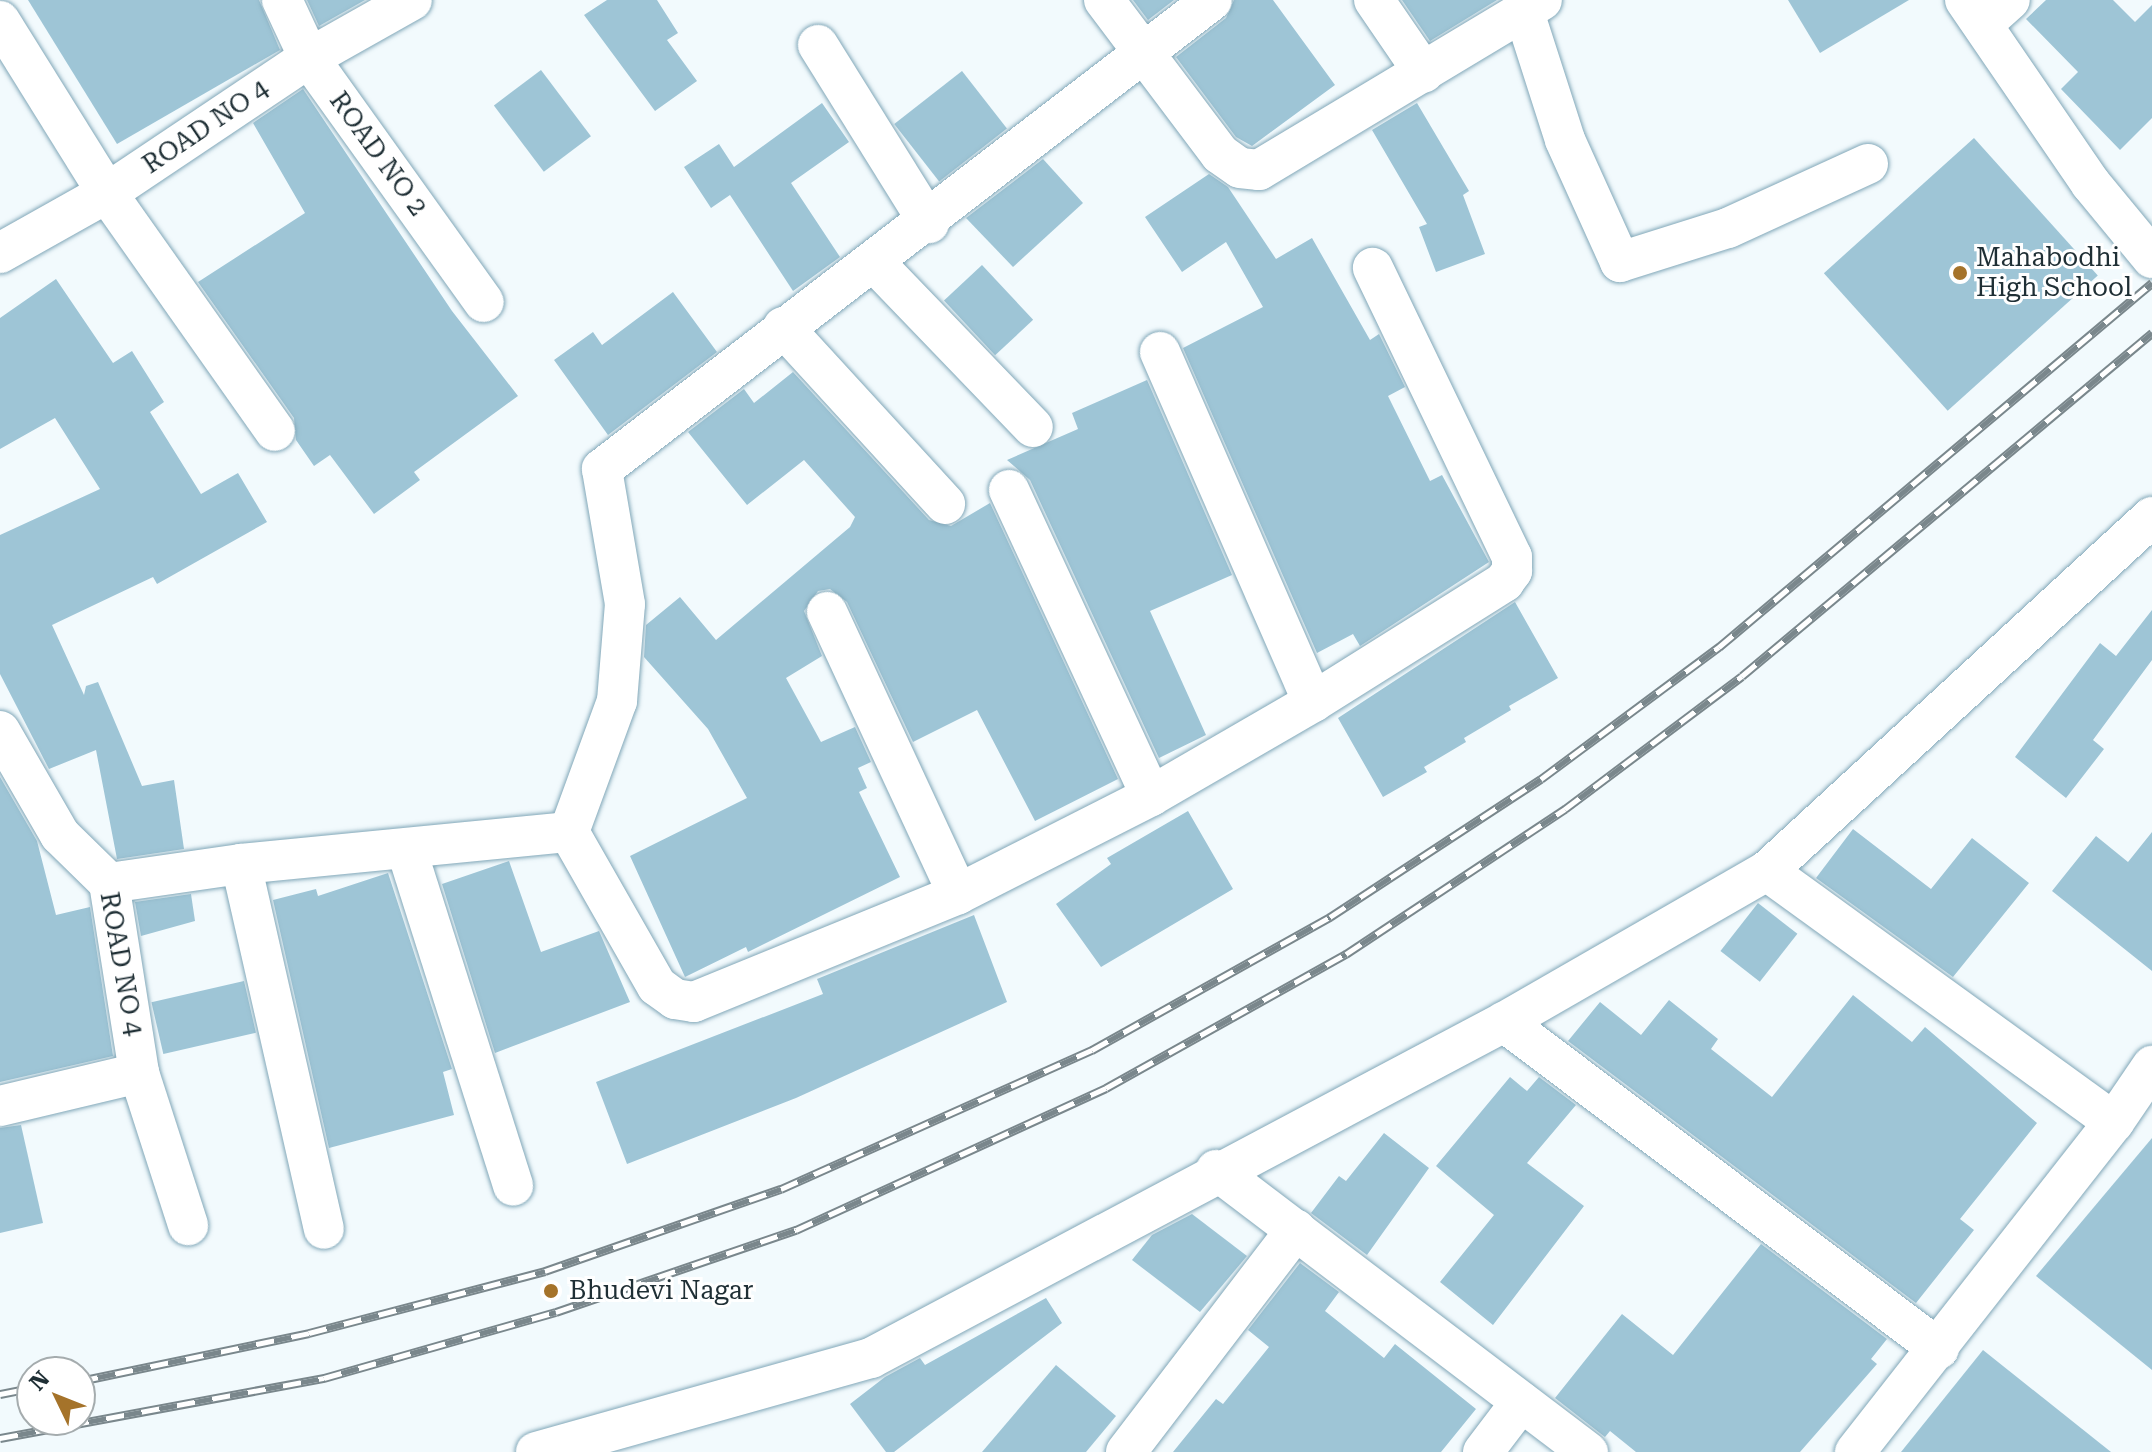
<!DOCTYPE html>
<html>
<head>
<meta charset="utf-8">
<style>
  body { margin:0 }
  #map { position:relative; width:2152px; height:1452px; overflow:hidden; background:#f2fafd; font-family:"Roboto Serif",serif }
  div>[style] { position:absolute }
  .building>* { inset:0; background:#9ec5d6; transform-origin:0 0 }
  .roads { filter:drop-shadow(0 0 2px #81a7b8) drop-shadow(0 0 2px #81a7b8) }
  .minor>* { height:40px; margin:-20px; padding:0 20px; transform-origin:20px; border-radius:20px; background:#fff }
  .rail>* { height:9px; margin-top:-4.5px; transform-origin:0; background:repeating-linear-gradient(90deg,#fff 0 18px,#7a878c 0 36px); box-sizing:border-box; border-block:2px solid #7a878c }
  .dots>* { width:22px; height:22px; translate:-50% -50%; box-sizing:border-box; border:4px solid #fff; border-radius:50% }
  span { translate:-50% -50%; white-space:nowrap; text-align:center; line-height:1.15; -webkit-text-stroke:6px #fff; paint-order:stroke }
  .street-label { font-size:26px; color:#1f2f35 }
  .poi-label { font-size:26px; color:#1f2f35 }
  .left { translate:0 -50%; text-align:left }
  .north { position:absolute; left:16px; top:1356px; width:80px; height:80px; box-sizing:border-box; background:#fff; border:2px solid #a5acae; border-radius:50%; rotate:313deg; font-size:22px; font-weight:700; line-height:32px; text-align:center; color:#1f2f35 }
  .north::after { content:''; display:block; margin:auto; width:28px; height:36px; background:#a5732a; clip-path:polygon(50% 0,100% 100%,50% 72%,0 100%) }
</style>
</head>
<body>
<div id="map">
  <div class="building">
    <div style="clip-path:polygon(28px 0,259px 0,280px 50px,117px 144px)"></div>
    <div style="clip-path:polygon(307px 0,365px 0,319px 26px)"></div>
    <div style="clip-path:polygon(607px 0,657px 0,678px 33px,667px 40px,697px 81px,655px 111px,584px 15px)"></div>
    <div style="clip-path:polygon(1133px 0,1174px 0,1148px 20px)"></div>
    <div style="clip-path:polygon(1234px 0,1273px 0,1335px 85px,1252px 146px,1236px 137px,1176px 57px,1226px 18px)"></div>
    <div style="clip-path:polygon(1402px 0,1497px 0,1430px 41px)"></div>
    <div style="clip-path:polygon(1788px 0,1909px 0,1820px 53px)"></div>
    <div style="clip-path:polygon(2046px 0,2113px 0,2135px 22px,2152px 5px,2152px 118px,2120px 150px,2061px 89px,2078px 72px,2026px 19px)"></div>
    <div style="left:541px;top:70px;width:83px;height:59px;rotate:53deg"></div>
    <div style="left:962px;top:71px;width:73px;height:86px;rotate:52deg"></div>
    <div style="clip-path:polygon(303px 89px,452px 311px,518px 396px,414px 472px,420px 480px,374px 514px,330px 455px,314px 466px,296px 440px,294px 418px,198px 282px,305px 213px,253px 123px)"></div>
    <div style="clip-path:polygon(822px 103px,849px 142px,791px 183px,840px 257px,793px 291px,730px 195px,711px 208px,684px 167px,719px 144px,734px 167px)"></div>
    <div style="clip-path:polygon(1417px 103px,1469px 191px,1463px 195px,1485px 254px,1436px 272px,1419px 227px,1427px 224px,1372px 130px)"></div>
    <div style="left:1974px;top:138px;width:185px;height:202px;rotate:48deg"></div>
    <div style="clip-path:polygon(1043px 159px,1083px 203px,1013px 267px,966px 218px)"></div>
    <div style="clip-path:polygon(1209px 174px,1228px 187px,1276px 259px,1312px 238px,1370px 340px,1379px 334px,1405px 387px,1388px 396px,1430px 481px,1442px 475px,1489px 562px,1360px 646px,1353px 634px,1317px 653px,1183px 348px,1263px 307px,1226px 242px,1182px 272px,1145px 217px)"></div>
    <div style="left:982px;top:265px;width:75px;height:52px;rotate:47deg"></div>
    <div style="clip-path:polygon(56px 279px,113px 363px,132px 351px,164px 402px,150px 412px,201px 494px,238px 473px,267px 522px,157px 584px,153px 577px,52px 625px,84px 695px,86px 686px,98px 682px,142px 786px,174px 780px,184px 849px,117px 859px,96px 750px,49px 769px,0 674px,0 535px,100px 489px,55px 418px,0 449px,0 318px)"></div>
    <div style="clip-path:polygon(673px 292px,717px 352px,608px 435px,554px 360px,593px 332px,602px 345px)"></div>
    <div style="clip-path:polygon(793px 372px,929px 520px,951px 526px,990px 503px,1118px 779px,1035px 821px,977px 710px,913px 742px,847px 602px,830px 589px,818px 591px,804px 611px,822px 656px,786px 678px,821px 742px,855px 727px,871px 762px,858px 768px,867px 788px,859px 792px,900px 877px,748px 952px,746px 947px,685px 977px,630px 856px,747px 798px,708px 729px,644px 657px,646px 625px,680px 597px,716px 640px,850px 527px,855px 517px,804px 460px,747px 505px,688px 432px,744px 389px,754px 403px)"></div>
    <div style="clip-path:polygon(1147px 380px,1232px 575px,1150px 611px,1206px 735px,1159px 758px,1030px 480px,1007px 460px,1078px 429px,1072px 413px)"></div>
    <div style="clip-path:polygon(1515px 602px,1558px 678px,1509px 706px,1511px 710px,1464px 738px,1466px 742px,1424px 767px,1427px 772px,1383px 797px,1338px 718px)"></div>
    <div style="clip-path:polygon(2152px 610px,2152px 660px,2093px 740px,2104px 749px,2066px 798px,2015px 757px,2100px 643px,2116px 656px)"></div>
    <div style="clip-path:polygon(0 777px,37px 841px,56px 915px,90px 907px,113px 1056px,0 1082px)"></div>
    <div style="clip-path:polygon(1188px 811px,1233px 889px,1101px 967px,1056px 904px,1111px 864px,1107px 858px)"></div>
    <div style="clip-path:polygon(1853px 829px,1931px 889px,1972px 838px,2029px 883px,1953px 977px,1816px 878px)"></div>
    <div style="clip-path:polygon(2152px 832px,2152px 971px,2052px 891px,2096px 836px,2128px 862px)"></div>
    <div style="clip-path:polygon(509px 861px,541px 952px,599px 931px,630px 1002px,495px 1053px,442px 884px)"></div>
    <div style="clip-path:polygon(388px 873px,452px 1069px,443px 1072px,454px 1115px,329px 1148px,273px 900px,316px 889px,318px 896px)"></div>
    <div style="clip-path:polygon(191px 894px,195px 921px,141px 936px,135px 902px)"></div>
    <div style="left:1758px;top:903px;width:50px;height:61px;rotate:38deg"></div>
    <div style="clip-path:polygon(974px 915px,1007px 1002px,796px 1098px,627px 1164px,596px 1082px,823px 994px,817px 979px)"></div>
    <div style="left:244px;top:981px;width:53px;height:95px;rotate:77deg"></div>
    <div style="clip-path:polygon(1853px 995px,1912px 1042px,1925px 1027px,2037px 1123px,1960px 1219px,1974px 1230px,1916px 1303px,1568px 1041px,1600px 1002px,1641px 1035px,1669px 1000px,1718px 1039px,1711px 1049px,1772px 1097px)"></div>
    <div style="clip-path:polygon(1510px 1077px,1527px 1091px,1539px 1077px,1576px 1105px,1527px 1163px,1584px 1206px,1493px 1325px,1440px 1282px,1494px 1215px,1436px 1166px)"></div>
    <div style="clip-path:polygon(21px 1125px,43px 1223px,0 1233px,0 1128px)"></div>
    <div style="clip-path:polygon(1384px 1133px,1429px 1168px,1367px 1255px,1311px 1213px,1339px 1176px,1346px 1181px)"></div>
    <div style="clip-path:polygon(2152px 1138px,2152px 1370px,2036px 1276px)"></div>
    <div style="clip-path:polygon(1192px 1214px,1247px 1256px,1200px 1312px,1132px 1260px,1152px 1235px)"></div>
    <div style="clip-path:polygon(1761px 1244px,1887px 1339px,1871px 1359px,1877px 1364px,1800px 1452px,1636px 1452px,1610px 1431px,1605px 1437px,1555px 1398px,1622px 1314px,1673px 1355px)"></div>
    <div style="clip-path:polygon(1300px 1263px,1339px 1292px,1325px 1311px,1384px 1358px,1395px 1344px,1476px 1409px,1441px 1452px,1173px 1452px,1216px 1399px,1223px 1404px,1269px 1347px,1248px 1330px)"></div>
    <div style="clip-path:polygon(1046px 1298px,1062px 1323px,894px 1452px,886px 1452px,850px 1404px,885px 1377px,920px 1358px,925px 1365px)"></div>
    <div style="clip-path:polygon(1983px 1350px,2111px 1452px,1901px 1452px)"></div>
    <div style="clip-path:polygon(1056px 1365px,1116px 1416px,1086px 1452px,982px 1452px)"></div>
  </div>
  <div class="roads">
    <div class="minor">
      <div style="left:282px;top:0;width:64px;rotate:65deg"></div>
      <div style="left:309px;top:58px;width:300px;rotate:54.4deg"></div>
      <div style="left:1104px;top:0;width:193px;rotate:53deg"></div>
      <div style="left:1220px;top:154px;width:24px;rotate:35deg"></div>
      <div style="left:1240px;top:168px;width:19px;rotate:6deg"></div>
      <div style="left:1259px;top:170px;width:330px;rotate:-31deg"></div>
      <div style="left:1374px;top:0;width:88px;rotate:55.6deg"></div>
      <div style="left:1965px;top:0;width:223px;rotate:55.6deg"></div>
      <div style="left:2091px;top:184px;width:96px;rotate:50.5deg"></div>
      <div style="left:1524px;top:12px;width:134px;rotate:72.2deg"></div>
      <div style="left:1565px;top:140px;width:134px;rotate:65.7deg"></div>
      <div style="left:1620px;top:262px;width:113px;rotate:-17.5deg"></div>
      <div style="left:1728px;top:228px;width:154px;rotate:-24.6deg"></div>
      <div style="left:0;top:21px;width:203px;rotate:58.1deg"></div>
      <div style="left:107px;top:193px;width:291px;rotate:54.8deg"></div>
      <div style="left:1983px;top:24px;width:36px;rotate:-42deg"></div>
      <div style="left:818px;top:45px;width:210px;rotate:58.1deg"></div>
      <div style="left:0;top:253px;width:123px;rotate:-29.3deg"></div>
      <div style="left:107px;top:193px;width:243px;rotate:-33.8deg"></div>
      <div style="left:309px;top:58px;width:118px;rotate:-29.4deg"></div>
      <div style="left:874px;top:262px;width:229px;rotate:46.1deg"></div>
      <div style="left:783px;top:327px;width:240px;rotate:47.5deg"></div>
      <div style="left:1160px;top:352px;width:382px;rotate:66.4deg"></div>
      <div style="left:1009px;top:490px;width:337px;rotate:65.1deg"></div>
      <div style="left:827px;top:612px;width:311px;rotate:65.1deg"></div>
      <div style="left:0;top:731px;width:120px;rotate:60deg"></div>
      <div style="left:60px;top:835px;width:69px;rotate:44.4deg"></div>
      <div style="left:109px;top:883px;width:192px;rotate:81deg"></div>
      <div style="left:139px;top:1073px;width:160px;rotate:72.1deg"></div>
      <div style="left:569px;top:832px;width:140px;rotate:-69.9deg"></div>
      <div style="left:617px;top:701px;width:97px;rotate:-85.3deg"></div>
      <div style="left:625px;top:604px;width:137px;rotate:-99.7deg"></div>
      <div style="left:602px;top:469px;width:769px;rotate:-37.55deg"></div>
      <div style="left:407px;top:851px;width:351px;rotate:72.4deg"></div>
      <div style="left:241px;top:864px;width:374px;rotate:77.2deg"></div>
      <div style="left:1767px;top:871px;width:428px;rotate:35.9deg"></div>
      <div style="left:109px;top:883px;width:133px;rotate:-8.2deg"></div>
      <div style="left:241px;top:864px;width:330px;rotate:-5.6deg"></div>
      <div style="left:569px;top:832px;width:177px;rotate:60.3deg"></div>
      <div style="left:657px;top:986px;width:22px;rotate:36deg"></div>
      <div style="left:675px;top:999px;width:19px;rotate:9deg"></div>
      <div style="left:694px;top:1002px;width:285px;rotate:-22.2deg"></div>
      <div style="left:958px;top:894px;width:216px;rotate:-26.9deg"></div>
      <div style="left:1151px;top:796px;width:187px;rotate:-30.1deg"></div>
      <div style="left:1313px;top:702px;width:226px;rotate:-32.1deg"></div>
      <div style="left:1504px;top:582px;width:14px;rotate:-54deg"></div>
      <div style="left:1512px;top:571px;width:14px;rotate:-90deg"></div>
      <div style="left:1512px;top:557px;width:321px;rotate:-115.7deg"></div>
      <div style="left:1504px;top:1022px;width:544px;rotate:36.93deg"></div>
      <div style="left:0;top:1106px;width:143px;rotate:-13.4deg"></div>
      <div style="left:1216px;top:1170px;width:467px;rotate:37.2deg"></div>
      <div style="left:536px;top:1452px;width:348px;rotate:-15.7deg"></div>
      <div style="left:871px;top:1358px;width:717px;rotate:-27.96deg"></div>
      <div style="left:1504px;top:1022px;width:303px;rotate:-29.9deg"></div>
      <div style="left:1767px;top:871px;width:523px;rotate:-42.6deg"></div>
      <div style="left:1126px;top:1452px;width:280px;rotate:-52.6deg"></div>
      <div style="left:1483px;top:1452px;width:63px;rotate:-52.8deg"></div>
      <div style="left:1855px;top:1452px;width:420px;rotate:-51.9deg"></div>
      <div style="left:2114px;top:1122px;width:68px;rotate:-55.8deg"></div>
    </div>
  </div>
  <div class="rail">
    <div style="left:80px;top:1381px;width:234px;rotate:-11.8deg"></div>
    <div style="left:309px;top:1333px;width:244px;rotate:-14.7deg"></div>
    <div style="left:545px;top:1271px;width:250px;rotate:-19.2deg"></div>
    <div style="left:781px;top:1189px;width:341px;rotate:-24.1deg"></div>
    <div style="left:1092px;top:1050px;width:273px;rotate:-29.2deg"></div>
    <div style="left:1330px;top:917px;width:252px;rotate:-33.2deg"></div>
    <div style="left:1541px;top:779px;width:222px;rotate:-36.6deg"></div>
    <div style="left:1719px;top:647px;width:566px;rotate:-40.05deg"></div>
    <div style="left:0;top:1394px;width:33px;rotate:-11deg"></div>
    <div style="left:0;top:1438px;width:330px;rotate:-10.5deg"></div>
    <div style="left:324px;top:1378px;width:241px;rotate:-15.9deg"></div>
    <div style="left:556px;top:1312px;width:254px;rotate:-18.9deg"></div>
    <div style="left:796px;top:1230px;width:341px;rotate:-24.6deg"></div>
    <div style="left:1106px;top:1088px;width:275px;rotate:-29.2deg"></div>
    <div style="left:1346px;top:954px;width:263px;rotate:-33.5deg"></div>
    <div style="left:1565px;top:809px;width:221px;rotate:-36.9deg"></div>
    <div style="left:1742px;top:676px;width:535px;rotate:-39.92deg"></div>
  </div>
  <div class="dots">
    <div style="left:1960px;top:273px;background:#a5732a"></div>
    <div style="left:551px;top:1291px;background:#a5732a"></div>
  </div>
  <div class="street-label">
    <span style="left:206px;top:127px;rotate:-34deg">ROAD NO 4</span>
    <span style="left:378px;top:154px;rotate:54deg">ROAD NO 2</span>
    <span style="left:121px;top:964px;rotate:80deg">ROAD NO 4</span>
  </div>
  <div class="poi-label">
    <span class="left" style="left:1976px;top:273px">Mahabodhi<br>High School</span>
    <span class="left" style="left:569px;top:1291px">Bhudevi Nagar</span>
  </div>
  <div class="north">N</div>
</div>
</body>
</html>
